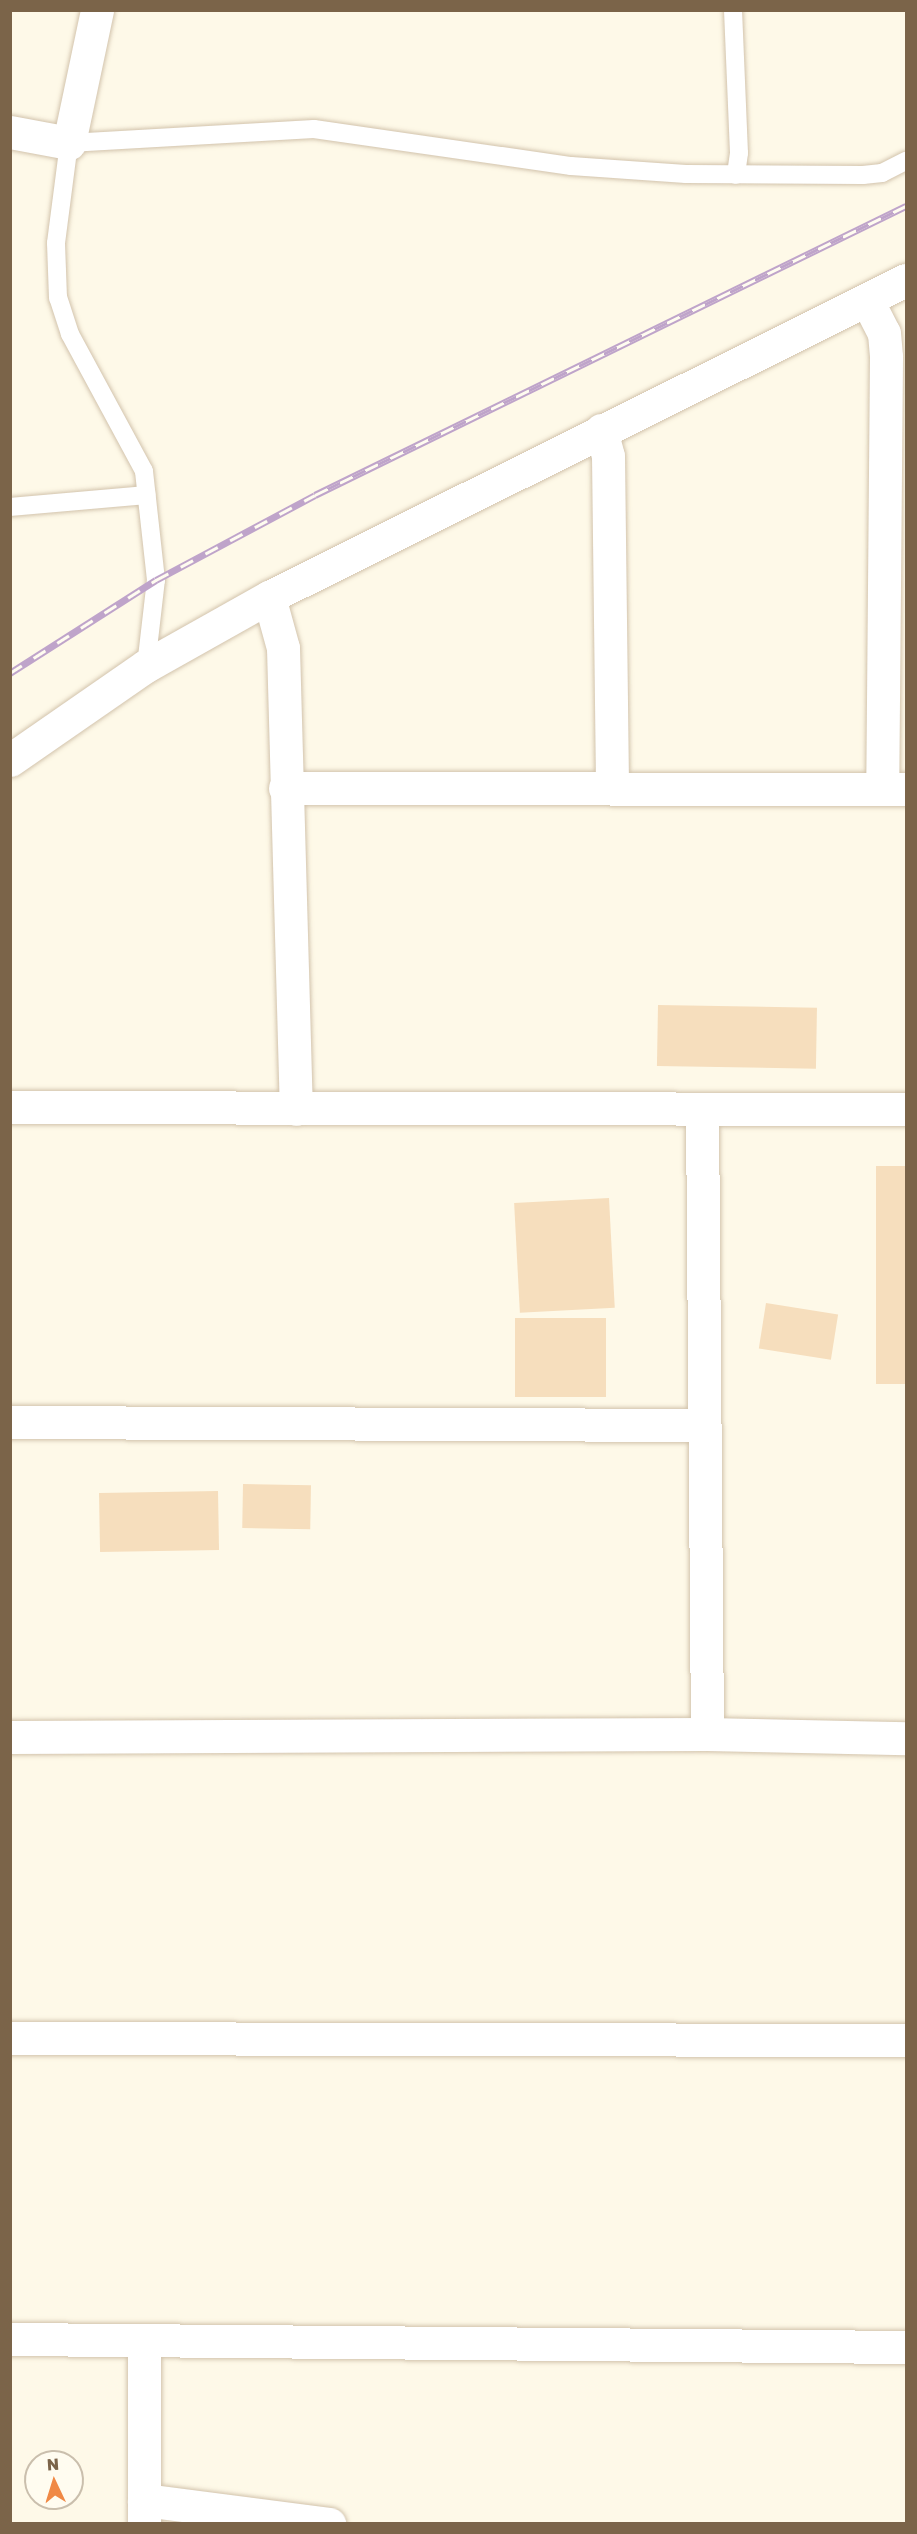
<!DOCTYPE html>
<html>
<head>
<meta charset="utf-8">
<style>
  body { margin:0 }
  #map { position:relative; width:917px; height:2534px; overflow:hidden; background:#fef9e8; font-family:"Golos Text",sans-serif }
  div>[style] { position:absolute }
  .building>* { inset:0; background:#f6debd; transform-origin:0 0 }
  .roads { filter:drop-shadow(0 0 2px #d2c3ac) drop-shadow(0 0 2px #d2c3ac) }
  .service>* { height:18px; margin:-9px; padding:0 9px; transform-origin:9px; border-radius:9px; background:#fff }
  .minor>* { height:33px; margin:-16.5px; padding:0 16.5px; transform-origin:16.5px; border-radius:16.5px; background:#fff }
  .rail>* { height:7px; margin-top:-3.5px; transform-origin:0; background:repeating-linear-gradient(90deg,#fffcf0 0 14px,#bfa4ca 0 28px); box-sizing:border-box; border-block:2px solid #bfa4ca }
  span { translate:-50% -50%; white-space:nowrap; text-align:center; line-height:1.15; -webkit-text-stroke:6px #fffcf0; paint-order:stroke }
  .frame { position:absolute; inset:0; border:12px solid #7b6449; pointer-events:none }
  .north { position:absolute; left:24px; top:2450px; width:60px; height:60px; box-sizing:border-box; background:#fffcf0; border:2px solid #cabfad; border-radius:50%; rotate:356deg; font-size:16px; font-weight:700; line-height:24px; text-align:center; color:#7b6449 }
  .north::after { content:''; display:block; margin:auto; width:21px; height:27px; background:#f08945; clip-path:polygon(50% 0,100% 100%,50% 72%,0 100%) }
</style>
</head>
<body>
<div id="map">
  <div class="building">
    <div style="left:658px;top:1005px;width:159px;height:61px;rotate:1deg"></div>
    <div style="left:876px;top:1166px;width:30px;height:218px"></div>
    <div style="left:609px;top:1198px;width:110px;height:95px;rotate:87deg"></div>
    <div style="left:766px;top:1303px;width:73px;height:46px;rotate:9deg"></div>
    <div style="left:606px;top:1318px;width:79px;height:91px;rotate:90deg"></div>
    <div style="left:243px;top:1484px;width:68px;height:44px;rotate:1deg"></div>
    <div style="left:218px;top:1491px;width:59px;height:119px;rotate:89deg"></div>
  </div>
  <div class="roads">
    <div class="service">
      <div style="left:733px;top:10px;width:143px;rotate:87.6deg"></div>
      <div style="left:739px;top:153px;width:22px;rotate:98deg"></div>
      <div style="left:10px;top:507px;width:137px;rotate:-5deg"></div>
      <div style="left:146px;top:666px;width:87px;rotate:-83.4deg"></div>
      <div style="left:156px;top:580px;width:110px;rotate:-96.3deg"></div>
      <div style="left:144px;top:471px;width:156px;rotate:-118.4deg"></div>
      <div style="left:70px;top:334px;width:38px;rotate:-108deg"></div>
      <div style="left:58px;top:298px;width:55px;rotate:-92.1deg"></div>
      <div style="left:56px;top:243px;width:101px;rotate:-82.6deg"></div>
      <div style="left:69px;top:143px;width:245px;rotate:-3.3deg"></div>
      <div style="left:314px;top:129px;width:260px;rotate:8.2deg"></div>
      <div style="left:571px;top:166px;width:115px;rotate:4deg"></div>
      <div style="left:686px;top:174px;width:177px;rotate:0.3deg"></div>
      <div style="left:863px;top:175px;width:19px;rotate:-6deg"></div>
      <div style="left:882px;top:173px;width:27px;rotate:-27deg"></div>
    </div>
    <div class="minor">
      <div style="left:10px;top:132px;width:60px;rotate:10.6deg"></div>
      <div style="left:69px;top:143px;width:136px;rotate:-78.1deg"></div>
      <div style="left:867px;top:300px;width:37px;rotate:63deg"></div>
      <div style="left:884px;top:333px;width:24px;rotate:85deg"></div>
      <div style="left:886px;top:357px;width:432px;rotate:90.5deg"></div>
      <div style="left:601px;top:430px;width:27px;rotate:75deg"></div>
      <div style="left:608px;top:456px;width:331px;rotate:89.3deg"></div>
      <div style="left:269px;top:597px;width:53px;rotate:74.6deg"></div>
      <div style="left:283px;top:648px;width:461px;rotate:88.4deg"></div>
      <div style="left:10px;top:760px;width:165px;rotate:-34.7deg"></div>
      <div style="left:146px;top:666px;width:141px;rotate:-29.3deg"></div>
      <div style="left:269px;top:597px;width:712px;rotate:-26.46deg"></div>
      <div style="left:285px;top:788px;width:621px;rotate:0.09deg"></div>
      <div style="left:10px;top:1107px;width:896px;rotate:0.13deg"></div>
      <div style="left:702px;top:1111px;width:623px;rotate:89.54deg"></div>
      <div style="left:10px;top:1422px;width:692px;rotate:0.25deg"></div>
      <div style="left:10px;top:1737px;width:697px;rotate:-0.25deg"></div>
      <div style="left:707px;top:1734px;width:199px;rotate:1.2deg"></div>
      <div style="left:10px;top:2038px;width:896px;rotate:0.13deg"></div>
      <div style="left:10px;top:2339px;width:896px;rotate:0.51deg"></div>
      <div style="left:144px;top:2343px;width:181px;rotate:90deg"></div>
      <div style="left:144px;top:2500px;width:187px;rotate:7.4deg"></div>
    </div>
  </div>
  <div class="rail">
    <div style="left:10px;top:673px;width:173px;rotate:-32.5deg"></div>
    <div style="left:156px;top:580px;width:180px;rotate:-28.1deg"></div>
    <div style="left:315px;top:495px;width:658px;rotate:-26.06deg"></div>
  </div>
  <div class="frame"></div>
  <div class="north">N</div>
</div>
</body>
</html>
